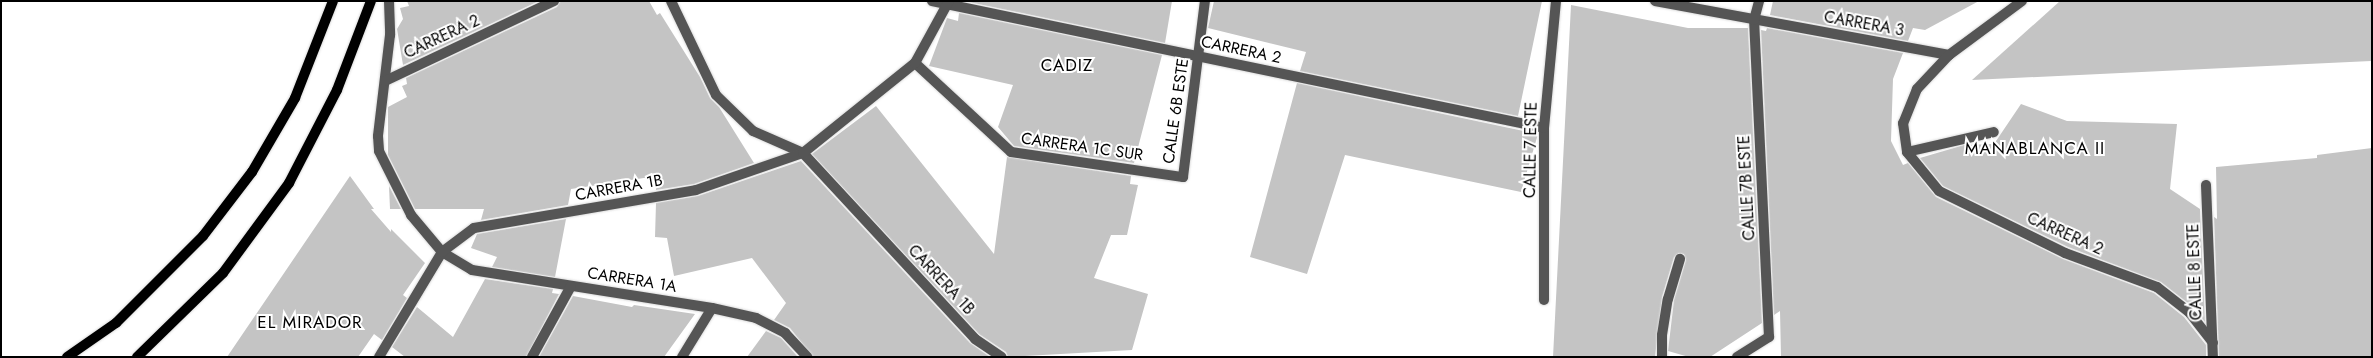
<!DOCTYPE html>
<html>
<head>
<meta charset="utf-8">
<style>
  body { margin:0 }
  #map { position:relative; width:2373px; height:358px; overflow:hidden; background:#fff; font-family:Jost,sans-serif }
  div>[style] { position:absolute }
  .building>* { inset:0; background:#c4c4c4 }
  .roads { filter:drop-shadow(0 0 1px #dbdbdb) drop-shadow(0 0 1px #dbdbdb) }
  .minor>* { height:10px; margin:-5px; padding:0 5px; transform-origin:5px; border-radius:5px; background:#555 }
  .major>* { height:10px; margin:-5px; padding:0 5px; transform-origin:5px; border-radius:5px; background:#000 }
  span { translate:-50% -50%; white-space:nowrap; text-align:center; line-height:1.15; -webkit-text-stroke:4px #fff; paint-order:stroke }
  .street-label { font-size:16px; color:#000 }
  .neighbourhood-label { font-size:17px; color:#000; letter-spacing:1px }
  .frame { position:absolute; inset:0; border:2px solid #000; pointer-events:none }
</style>
</head>
<body>
<div id="map">
  <div class="building">
    <div style="clip-path:polygon(407px 1px,539px 1px,403px 65px,397px 29px,403px 19px,400px 8px,409px 6px)"></div>
    <div style="clip-path:polygon(560px 1px,649px 1px,657px 15px,660px 13px,700px 77px,710px 98px,719px 107px,754px 163px,694px 184px,656px 190px,657px 176px,571px 189px,568px 205px,481px 220px,484px 209px,415px 209px,388px 155px,388px 107px,407px 97px,402px 86px,407px 84px,406px 78px,557px 7px)"></div>
    <div style="clip-path:polygon(964px 1px,1172px 1px,1165px 43px)"></div>
    <div style="clip-path:polygon(1214px 1px,1542px 1px,1518px 116px,1300px 71px,1306px 52px,1208px 28px)"></div>
    <div style="clip-path:polygon(1773px 1px,1979px 1px,1925px 30px,1913px 28px,1908px 41px,1770px 15px)"></div>
    <div style="clip-path:polygon(2060px 1px,2372px 1px,2371px 61px,1972px 80px)"></div>
    <div style="clip-path:polygon(1571px 5px,1688px 28px,1748px 28px,1762px 323px,1710px 357px,1689px 357px,1668px 351px,1674px 300px,1686px 260px,1684px 254px,1679px 253px,1674px 257px,1662px 297px,1655px 357px,1553px 357px)"></div>
    <div style="clip-path:polygon(959px 13px,1162px 55px,1134px 163px,1014px 146px,998px 127px,1013px 85px,929px 66px,947px 18px,958px 21px)"></div>
    <div style="clip-path:polygon(1767px 28px,1903px 53px,1893px 79px,1891px 141px,1903px 165px,1908px 163px,1936px 197px,2063px 259px,2154px 293px,2184px 317px,2206px 345px,2206px 357px,1781px 357px,1780px 311px,1774px 315px,1761px 30px,1766px 31px)"></div>
    <div style="clip-path:polygon(1297px 83px,1538px 134px,1521px 192px,1345px 155px,1307px 274px,1250px 257px)"></div>
    <div style="clip-path:polygon(2021px 104px,2067px 121px,2177px 124px,2170px 189px,2200px 209px,2205px 322px,2193px 307px,2161px 282px,2068px 247px,1943px 186px,1920px 158px,1964px 145px,1994px 144px)"></div>
    <div style="clip-path:polygon(876px 106px,994px 254px,1007px 157px,1131px 176px,1130px 184px,1138px 185px,1127px 235px,1111px 235px,1094px 278px,1148px 294px,1132px 350px,1008px 357px,1006px 352px,979px 334px,812px 154px)"></div>
    <div style="clip-path:polygon(2372px 148px,2372px 357px,2219px 357px,2214px 217px,2217px 219px,2216px 167px,2317px 158px,2317px 155px)"></div>
    <div style="clip-path:polygon(801px 161px,970px 343px,990px 357px,813px 357px,790px 328px,774px 320px,786px 303px,752px 258px,674px 276px,667px 238px,655px 237px,656px 203px,698px 196px)"></div>
    <div style="clip-path:polygon(350px 176px,374px 209px,371px 209px,391px 232px,391px 229px,425px 263px,403px 295px,407px 298px,382px 340px,374px 334px,358px 357px,227px 357px)"></div>
    <div style="clip-path:polygon(389px 186px,401px 209px,390px 209px)"></div>
    <div style="clip-path:polygon(566px 219px,555px 277px,492px 267px,497px 257px,471px 248px,477px 234px)"></div>
    <div style="clip-path:polygon(485px 279px,553px 289px,552px 293px,559px 294px,526px 357px,405px 357px,392px 347px,417px 307px,453px 337px)"></div>
    <div style="clip-path:polygon(573px 296px,632px 307px,634px 305px,695px 314px,664px 357px,539px 357px)"></div>
    <div style="clip-path:polygon(766px 331px,781px 338px,798px 357px,747px 357px)"></div>
  </div>
  <div class="roads">
    <div class="minor">
      <div style="left:389px;top:1px;width:34px;rotate:88deg"></div>
      <div style="left:390px;top:35px;width:102px;rotate:96.8deg"></div>
      <div style="left:378px;top:136px;width:15px;rotate:86deg"></div>
      <div style="left:379px;top:151px;width:72px;rotate:63.4deg"></div>
      <div style="left:411px;top:215px;width:48px;rotate:50deg"></div>
      <div style="left:442px;top:252px;width:35px;rotate:31deg"></div>
      <div style="left:472px;top:270px;width:243px;rotate:9deg"></div>
      <div style="left:712px;top:308px;width:45px;rotate:12.8deg"></div>
      <div style="left:756px;top:318px;width:33px;rotate:27deg"></div>
      <div style="left:785px;top:333px;width:33px;rotate:47deg"></div>
      <div style="left:671px;top:1px;width:104px;rotate:64.4deg"></div>
      <div style="left:716px;top:95px;width:52px;rotate:44.2deg"></div>
      <div style="left:753px;top:131px;width:55px;rotate:23.7deg"></div>
      <div style="left:803px;top:153px;width:253px;rotate:47.2deg"></div>
      <div style="left:975px;top:339px;width:32px;rotate:34deg"></div>
      <div style="left:932px;top:1px;width:625px;rotate:11.72deg"></div>
      <div style="left:1655px;top:1px;width:299px;rotate:10.4deg"></div>
      <div style="left:2022px;top:1px;width:91px;rotate:143.5deg"></div>
      <div style="left:1949px;top:55px;width:47px;rotate:133.3deg"></div>
      <div style="left:1917px;top:89px;width:37px;rotate:112deg"></div>
      <div style="left:1903px;top:123px;width:29px;rotate:82deg"></div>
      <div style="left:1907px;top:152px;width:50px;rotate:50.6deg"></div>
      <div style="left:1939px;top:191px;width:140px;rotate:26.2deg"></div>
      <div style="left:2065px;top:253px;width:98px;rotate:20.3deg"></div>
      <div style="left:2157px;top:287px;width:41px;rotate:38deg"></div>
      <div style="left:2189px;top:312px;width:39px;rotate:52deg"></div>
      <div style="left:915px;top:63px;width:131px;rotate:42.8deg"></div>
      <div style="left:1011px;top:152px;width:174px;rotate:8.3deg"></div>
      <div style="left:1183px;top:177px;width:177px;rotate:-82.9deg"></div>
      <div style="left:385px;top:81px;width:187px;rotate:-25.3deg"></div>
      <div style="left:1907px;top:152px;width:89px;rotate:-12.9deg"></div>
      <div style="left:2206px;top:185px;width:172px;rotate:87.7deg"></div>
      <div style="left:1544px;top:300px;width:172px;rotate:-90deg"></div>
      <div style="left:1544px;top:128px;width:128px;rotate:-84.6deg"></div>
      <div style="left:379px;top:357px;width:122px;rotate:-59deg"></div>
      <div style="left:442px;top:252px;width:40px;rotate:-37deg"></div>
      <div style="left:474px;top:228px;width:225px;rotate:-9.7deg"></div>
      <div style="left:696px;top:190px;width:113px;rotate:-19.1deg"></div>
      <div style="left:803px;top:153px;width:144px;rotate:-38.8deg"></div>
      <div style="left:915px;top:63px;width:71px;rotate:-61.3deg"></div>
      <div style="left:532px;top:357px;width:81px;rotate:-61.2deg"></div>
      <div style="left:682px;top:357px;width:57px;rotate:-58.5deg"></div>
      <div style="left:1662px;top:357px;width:22px;rotate:-90deg"></div>
      <div style="left:1662px;top:335px;width:36px;rotate:-81deg"></div>
      <div style="left:1668px;top:299px;width:42px;rotate:-73.3deg"></div>
      <div style="left:1737px;top:357px;width:38px;rotate:-32deg"></div>
      <div style="left:1769px;top:337px;width:317px;rotate:-92.7deg"></div>
      <div style="left:1754px;top:20px;width:20px;rotate:-75deg"></div>
    </div>
    <div class="major">
      <div style="left:67px;top:357px;width:60px;rotate:-34.8deg"></div>
      <div style="left:116px;top:323px;width:123px;rotate:-45deg"></div>
      <div style="left:203px;top:236px;width:81px;rotate:-52.6deg"></div>
      <div style="left:252px;top:172px;width:86px;rotate:-59.8deg"></div>
      <div style="left:295px;top:98px;width:104px;rotate:-68.6deg"></div>
      <div style="left:137px;top:357px;width:120px;rotate:-44.3deg"></div>
      <div style="left:223px;top:273px;width:112px;rotate:-53.7deg"></div>
      <div style="left:289px;top:183px;width:105px;rotate:-62.7deg"></div>
      <div style="left:337px;top:90px;width:95px;rotate:-69.1deg"></div>
    </div>
  </div>
  <div class="street-label">
    <span style="left:1864px;top:24px;rotate:10deg">CARRERA 3</span>
    <span style="left:442px;top:37px;rotate:-25deg">CARRERA 2</span>
    <span style="left:1241px;top:50px;rotate:12deg">CARRERA 2</span>
    <span style="left:1176px;top:111px;rotate:-82deg">CALLE 6B ESTE</span>
    <span style="left:1082px;top:147px;rotate:8deg">CARRERA 1C SUR</span>
    <span style="left:1531px;top:150px;rotate:-89deg">CALLE 7 ESTE</span>
    <span style="left:619px;top:188px;rotate:-10deg">CARRERA 1B</span>
    <span style="left:1747px;top:188px;rotate:-93deg">CALLE 7B ESTE</span>
    <span style="left:2065px;top:234px;rotate:24deg">CARRERA 2</span>
    <span style="left:2195px;top:272px;rotate:-92deg">CALLE 8 ESTE</span>
    <span style="left:632px;top:280px;rotate:9deg">CARRERA 1A</span>
    <span style="left:941px;top:280px;rotate:47deg">CARRERA 1B</span>
  </div>
  <div class="neighbourhood-label">
    <span style="left:1067px;top:66px">CADIZ</span>
    <span style="left:2035px;top:149px">MANABLANCA II</span>
    <span style="left:310px;top:323px">EL MIRADOR</span>
  </div>
  <div class="frame"></div>
</div>
</body>
</html>
